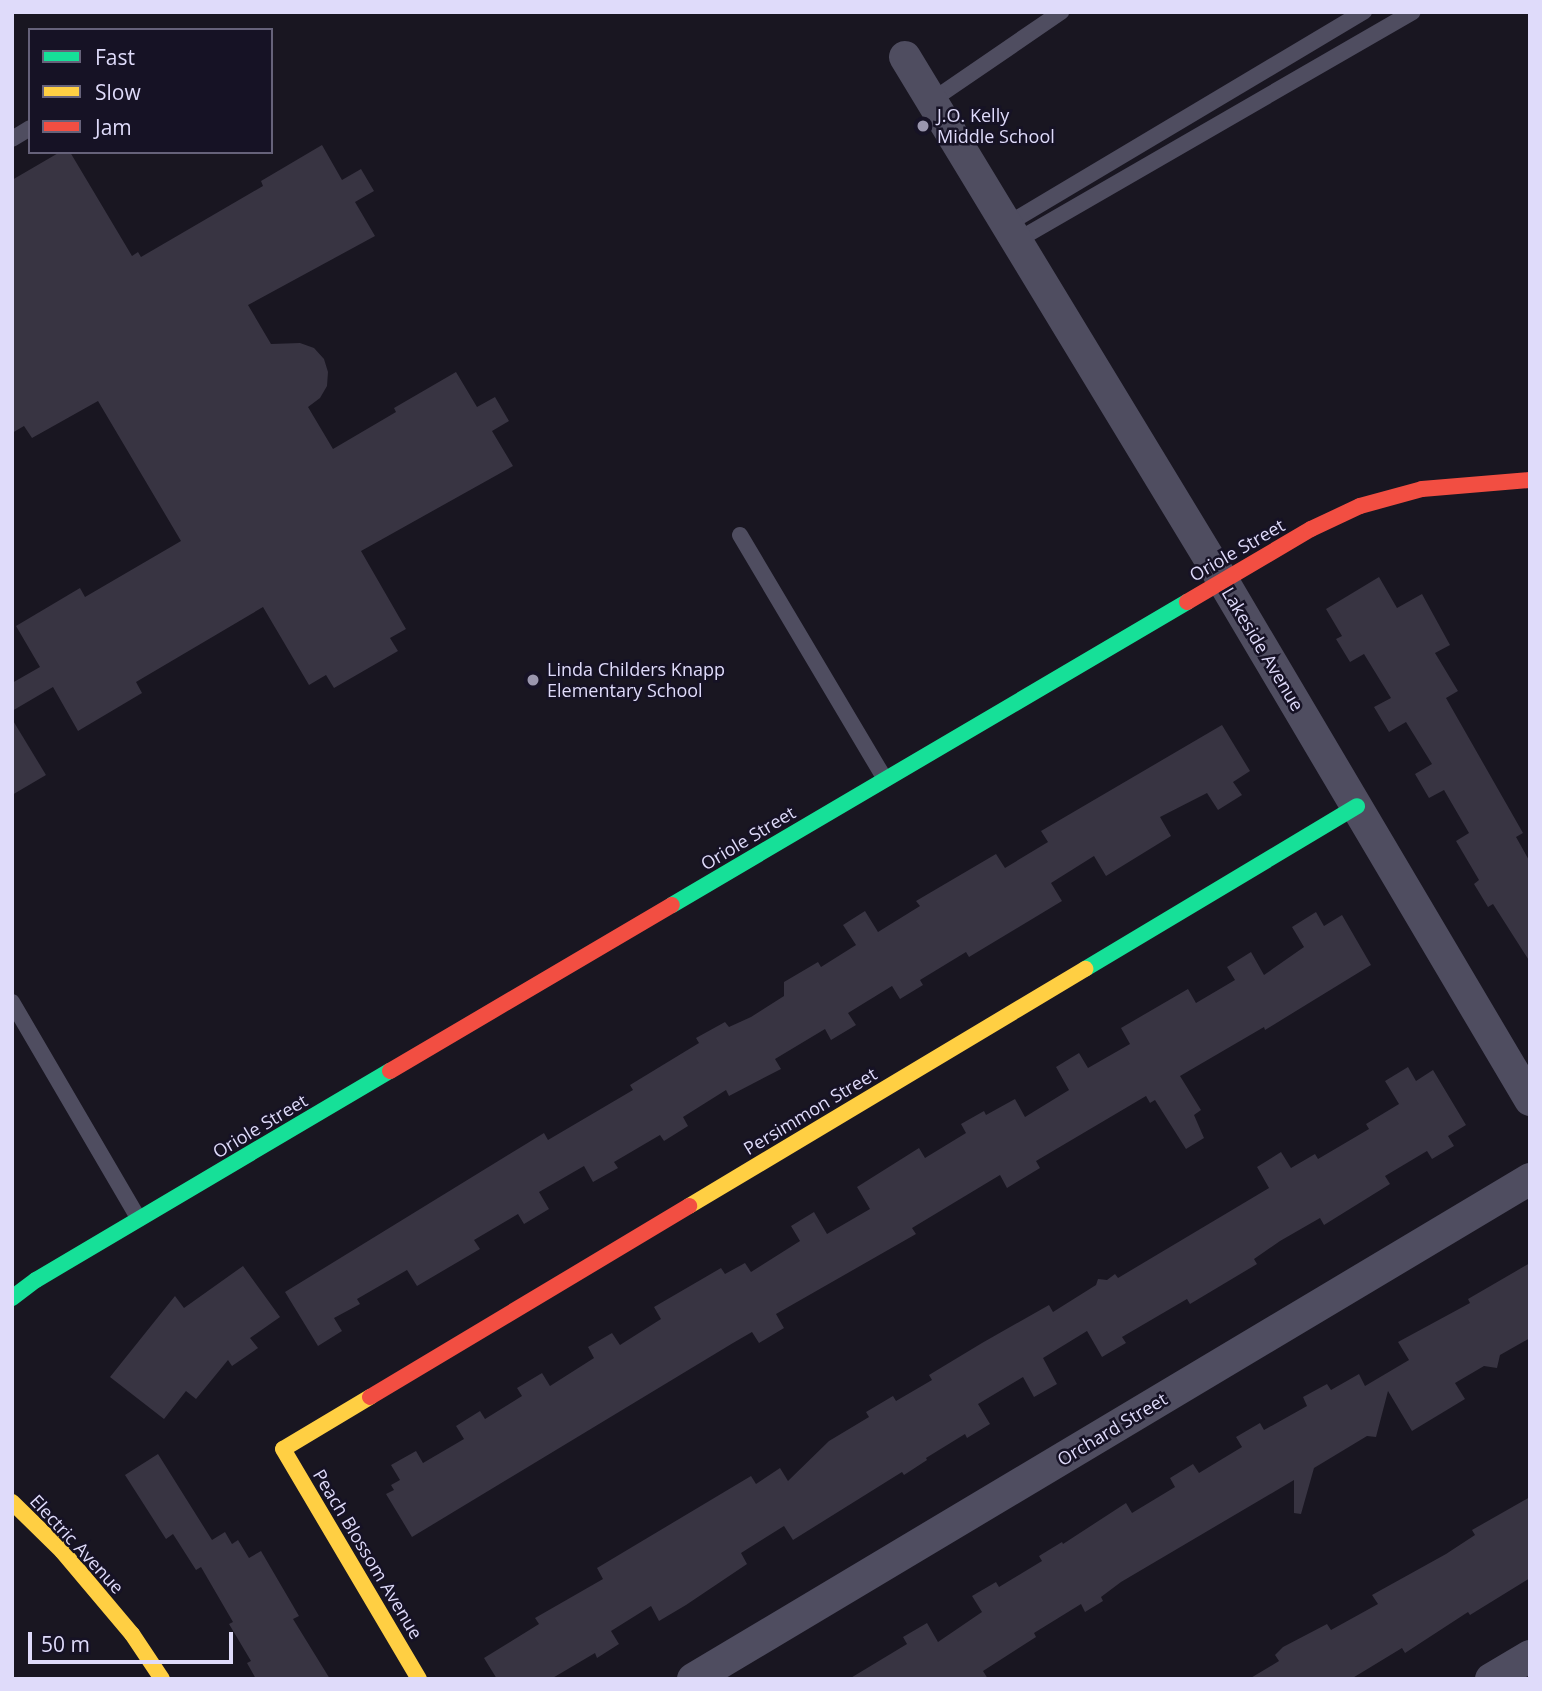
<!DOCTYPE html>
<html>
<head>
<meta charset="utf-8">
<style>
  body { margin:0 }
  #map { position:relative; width:1542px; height:1691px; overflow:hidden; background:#191621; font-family:"Open Sans",sans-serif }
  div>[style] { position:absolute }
  .building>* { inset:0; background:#383442 }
  .lane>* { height:16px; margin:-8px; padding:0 8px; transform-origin:8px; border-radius:8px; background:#4f4d60 }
  .street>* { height:32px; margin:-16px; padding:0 16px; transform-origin:16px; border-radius:16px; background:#4f4d60 }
  .fast>* { height:16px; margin:-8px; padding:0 8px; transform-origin:8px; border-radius:8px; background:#16e098 }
  .slow>* { height:16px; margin:-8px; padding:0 8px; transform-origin:8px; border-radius:8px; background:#ffcf43 }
  .jam>* { height:16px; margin:-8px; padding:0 8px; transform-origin:8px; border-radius:8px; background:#f24e42 }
  .dots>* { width:19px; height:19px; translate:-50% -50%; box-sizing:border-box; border:4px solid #161225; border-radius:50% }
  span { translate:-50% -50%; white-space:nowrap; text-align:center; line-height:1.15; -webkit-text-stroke:5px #161225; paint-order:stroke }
  .poi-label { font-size:18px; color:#dfdbfa }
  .left { translate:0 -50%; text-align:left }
  .street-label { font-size:18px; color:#dfdbfa }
  .frame { position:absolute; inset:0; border:14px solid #dfdbfa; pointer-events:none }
  .legend { position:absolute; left:28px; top:28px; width:245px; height:126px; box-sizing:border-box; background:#161225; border:2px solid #66627a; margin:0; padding:9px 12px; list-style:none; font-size:21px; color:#dfdbfa }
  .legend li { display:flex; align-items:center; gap:14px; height:35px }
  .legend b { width:35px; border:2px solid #66627a }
  .scale { position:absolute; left:28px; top:1632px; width:205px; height:32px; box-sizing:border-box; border:4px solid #dfdbfa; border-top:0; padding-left:9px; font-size:21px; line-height:24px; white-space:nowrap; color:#dfdbfa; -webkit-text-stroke:5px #161225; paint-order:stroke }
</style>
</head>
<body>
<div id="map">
  <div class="building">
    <div style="clip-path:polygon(322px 145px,342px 180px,361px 169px,374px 191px,355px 202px,375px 236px,248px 305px,271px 344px,300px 343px,314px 348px,324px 359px,328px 372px,327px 386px,320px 398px,308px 407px,333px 449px,396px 412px,394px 408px,456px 372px,477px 407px,495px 397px,509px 421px,492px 431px,513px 466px,361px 551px,406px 629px,390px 638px,398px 651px,334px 688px,326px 675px,309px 685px,263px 607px,136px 682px,142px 693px,78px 731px,53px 687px,12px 711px,12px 683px,40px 667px,16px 626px,80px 588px,85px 597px,181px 541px,98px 401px,32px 438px,24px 426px,12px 433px,12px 180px,60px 152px,70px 152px,132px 256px,138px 252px,141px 257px,263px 186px,261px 181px)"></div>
    <div style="clip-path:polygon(1379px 577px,1397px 608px,1422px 594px,1450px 645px,1435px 653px,1458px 691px,1446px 698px,1523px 833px,1516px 837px,1530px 862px,1530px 962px,1493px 904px,1488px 907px,1474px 884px,1479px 880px,1456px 841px,1469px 833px,1444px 790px,1429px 798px,1415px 774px,1432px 764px,1406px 722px,1389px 732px,1374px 707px,1391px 698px,1364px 654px,1350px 662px,1336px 639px,1342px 636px,1326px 609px)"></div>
    <div style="clip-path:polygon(12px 719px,46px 775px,12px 795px)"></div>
    <div style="clip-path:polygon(1222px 725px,1250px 771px,1233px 782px,1242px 795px,1218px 810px,1207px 793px,1160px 817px,1171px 836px,1106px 876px,1094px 856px,1051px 883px,1062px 901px,969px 957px,966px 952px,920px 980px,923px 985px,900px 999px,892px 986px,848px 1013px,856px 1025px,831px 1040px,825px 1029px,775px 1059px,781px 1069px,729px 1096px,726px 1090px,683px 1117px,688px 1126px,664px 1141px,660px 1135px,614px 1162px,618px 1168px,593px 1182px,584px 1166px,539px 1192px,549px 1209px,524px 1224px,518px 1214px,474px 1240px,480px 1249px,417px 1286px,407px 1270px,357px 1299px,360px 1304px,334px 1318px,342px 1331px,318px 1346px,285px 1292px,544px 1133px,548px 1140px,633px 1090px,630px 1085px,699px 1043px,696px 1038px,725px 1022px,729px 1027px,751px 1017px,784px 996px,784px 982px,818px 962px,821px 967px,856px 945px,843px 925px,865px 911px,878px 932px,920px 906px,916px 901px,996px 854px,1005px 868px,1048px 842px,1041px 831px)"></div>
    <div style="clip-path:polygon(1316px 912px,1324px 926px,1342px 915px,1371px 965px,1265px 1030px,1264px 1027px,1180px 1076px,1201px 1110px,1194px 1115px,1204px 1138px,1186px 1149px,1155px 1100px,1150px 1103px,1146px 1096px,1036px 1161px,1040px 1168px,1007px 1188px,1000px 1175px,912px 1228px,916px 1234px,776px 1314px,784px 1328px,759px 1343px,752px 1332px,733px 1343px,412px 1537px,386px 1494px,394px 1490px,391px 1485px,400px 1480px,391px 1465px,416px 1451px,423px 1463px,464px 1439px,456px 1426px,480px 1411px,485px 1419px,522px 1396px,517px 1388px,542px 1373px,550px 1386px,594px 1358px,588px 1347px,612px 1333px,620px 1345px,661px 1319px,654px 1307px,721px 1268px,725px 1274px,745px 1263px,751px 1272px,800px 1241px,791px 1226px,814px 1212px,827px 1234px,870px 1209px,857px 1187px,919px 1148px,925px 1158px,966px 1133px,961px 1124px,984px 1111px,986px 1115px,1015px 1099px,1025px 1117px,1069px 1090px,1056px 1067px,1079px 1053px,1088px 1068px,1130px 1044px,1121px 1028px,1188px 989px,1196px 1003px,1235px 980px,1227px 967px,1251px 952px,1264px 975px,1304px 947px,1292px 927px)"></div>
    <div style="clip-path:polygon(1408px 1067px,1416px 1081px,1433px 1070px,1466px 1125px,1448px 1136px,1454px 1146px,1432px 1159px,1427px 1151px,1385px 1176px,1390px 1184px,1324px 1225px,1320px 1218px,1280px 1241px,1254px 1259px,1257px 1264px,1190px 1304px,1187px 1299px,1122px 1337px,1126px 1343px,1102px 1357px,1087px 1331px,1043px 1358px,1057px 1384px,1034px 1397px,1023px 1377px,978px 1404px,990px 1424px,967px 1438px,965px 1434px,926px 1458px,927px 1460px,904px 1475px,902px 1472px,793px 1540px,784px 1526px,741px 1553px,747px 1564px,686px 1605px,659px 1621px,651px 1606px,611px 1631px,619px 1644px,597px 1658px,595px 1653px,551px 1679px,497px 1679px,484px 1658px,539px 1624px,535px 1618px,603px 1579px,597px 1568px,751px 1476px,756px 1484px,780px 1468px,788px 1481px,829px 1441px,869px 1417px,866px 1412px,893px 1396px,896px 1401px,932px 1380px,929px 1375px,982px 1343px,1049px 1305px,1053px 1312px,1096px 1285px,1098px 1279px,1107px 1280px,1115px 1274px,1118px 1278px,1269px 1188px,1257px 1167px,1281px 1152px,1291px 1168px,1315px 1154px,1318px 1159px,1369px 1129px,1366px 1124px,1399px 1104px,1385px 1081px)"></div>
    <div style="clip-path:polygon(1530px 1263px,1530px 1338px,1500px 1355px,1497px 1368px,1484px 1366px,1455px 1383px,1465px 1399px,1412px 1431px,1388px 1391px,1376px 1437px,1367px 1436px,1314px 1468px,1301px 1514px,1294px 1513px,1294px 1480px,1121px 1582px,1101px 1597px,1103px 1601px,1085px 1612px,1081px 1604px,1034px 1633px,1036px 1637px,983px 1671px,988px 1679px,849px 1679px,907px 1644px,903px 1637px,927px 1623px,938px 1642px,982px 1612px,972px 1596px,996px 1582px,999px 1587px,1042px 1561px,1039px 1556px,1062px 1542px,1063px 1544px,1126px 1503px,1132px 1513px,1175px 1487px,1170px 1478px,1193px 1464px,1199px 1473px,1242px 1447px,1236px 1437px,1260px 1423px,1264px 1430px,1307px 1406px,1303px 1397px,1327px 1384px,1331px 1390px,1359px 1374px,1365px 1386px,1409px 1360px,1398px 1342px,1470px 1303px,1468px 1299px)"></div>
    <div style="clip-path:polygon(243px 1266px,280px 1317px,250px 1338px,258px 1348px,232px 1366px,228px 1360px,196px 1399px,186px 1391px,164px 1419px,110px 1377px,175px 1296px,184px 1308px)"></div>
    <div style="clip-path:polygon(158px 1454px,212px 1540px,225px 1532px,232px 1544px,238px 1540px,249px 1558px,261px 1551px,299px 1616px,293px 1619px,330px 1679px,256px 1679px,247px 1663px,251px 1661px,229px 1624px,233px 1622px,201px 1567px,196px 1570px,173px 1534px,166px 1539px,125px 1475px)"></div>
    <div style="clip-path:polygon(1530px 1497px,1530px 1578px,1470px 1615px,1468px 1612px,1405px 1653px,1402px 1648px,1351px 1679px,1249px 1679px,1279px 1661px,1275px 1655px,1283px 1647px,1327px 1624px,1331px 1630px,1378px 1604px,1372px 1595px,1446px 1554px,1475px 1535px,1472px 1530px)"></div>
  </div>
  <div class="lane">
    <div style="left:931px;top:101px;width:158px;rotate:-34.4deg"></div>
    <div style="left:12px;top:139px;width:21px;rotate:-31deg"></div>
    <div style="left:1006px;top:225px;width:417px;rotate:-30.8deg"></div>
    <div style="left:1016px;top:241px;width:458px;rotate:-30deg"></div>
    <div style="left:740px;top:535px;width:284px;rotate:59.3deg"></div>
    <div style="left:12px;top:1002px;width:251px;rotate:59.7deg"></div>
  </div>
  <div class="street">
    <div style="left:905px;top:57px;width:613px;rotate:58.75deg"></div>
    <div style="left:1223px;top:581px;width:603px;rotate:59.39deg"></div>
    <div style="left:693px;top:1679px;width:975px;rotate:-30.85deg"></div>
    <div style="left:1491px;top:1679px;width:45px;rotate:-30.5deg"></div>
  </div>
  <div class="fast">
    <div style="left:672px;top:905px;width:598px;rotate:-30.47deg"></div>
    <div style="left:1085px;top:969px;width:317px;rotate:-30.9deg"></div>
    <div style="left:12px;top:1298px;width:30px;rotate:-37deg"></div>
    <div style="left:36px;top:1280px;width:411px;rotate:-30.6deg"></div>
  </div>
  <div class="slow">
    <div style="left:689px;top:1206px;width:462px;rotate:-30.9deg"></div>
    <div style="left:370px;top:1397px;width:101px;rotate:149.1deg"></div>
    <div style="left:283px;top:1449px;width:267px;rotate:59.4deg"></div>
    <div style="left:12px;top:1502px;width:70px;rotate:44.4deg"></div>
    <div style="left:62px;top:1551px;width:109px;rotate:49.9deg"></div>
    <div style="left:132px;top:1634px;width:54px;rotate:56.3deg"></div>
  </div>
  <div class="jam">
    <div style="left:1187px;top:602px;width:144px;rotate:-30.5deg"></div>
    <div style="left:1311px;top:529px;width:54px;rotate:-25.1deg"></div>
    <div style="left:1360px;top:506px;width:64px;rotate:-15.3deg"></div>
    <div style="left:1422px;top:489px;width:108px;rotate:-4.8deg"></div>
    <div style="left:390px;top:1071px;width:327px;rotate:-30.5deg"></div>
    <div style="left:370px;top:1397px;width:372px;rotate:-30.9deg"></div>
  </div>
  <div class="dots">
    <div style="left:923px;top:126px;background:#9a96ae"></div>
    <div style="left:533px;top:680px;background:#9a96ae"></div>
  </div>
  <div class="poi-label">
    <span class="left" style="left:937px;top:126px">J.O. Kelly<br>Middle School</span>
    <span class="left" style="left:547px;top:680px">Linda Childers Knapp<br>Elementary School</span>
  </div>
  <div class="street-label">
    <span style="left:1237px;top:550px;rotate:-30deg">Oriole Street</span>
    <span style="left:1263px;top:649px;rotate:59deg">Lakeside Avenue</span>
    <span style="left:748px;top:838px;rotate:-31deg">Oriole Street</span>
    <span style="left:810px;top:1111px;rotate:-31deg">Persimmon Street</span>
    <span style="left:260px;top:1126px;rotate:-31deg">Oriole Street</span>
    <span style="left:1112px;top:1429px;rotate:-31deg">Orchard Street</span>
    <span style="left:77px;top:1544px;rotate:47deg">Electric Avenue</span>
    <span style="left:368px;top:1554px;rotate:59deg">Peach Blossom Avenue</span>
  </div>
  <div class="frame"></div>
  <ul class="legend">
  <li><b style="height:9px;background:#16e098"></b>Fast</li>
  <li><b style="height:9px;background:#ffcf43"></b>Slow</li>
  <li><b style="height:9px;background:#f24e42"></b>Jam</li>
  </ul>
  <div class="scale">50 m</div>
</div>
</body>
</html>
